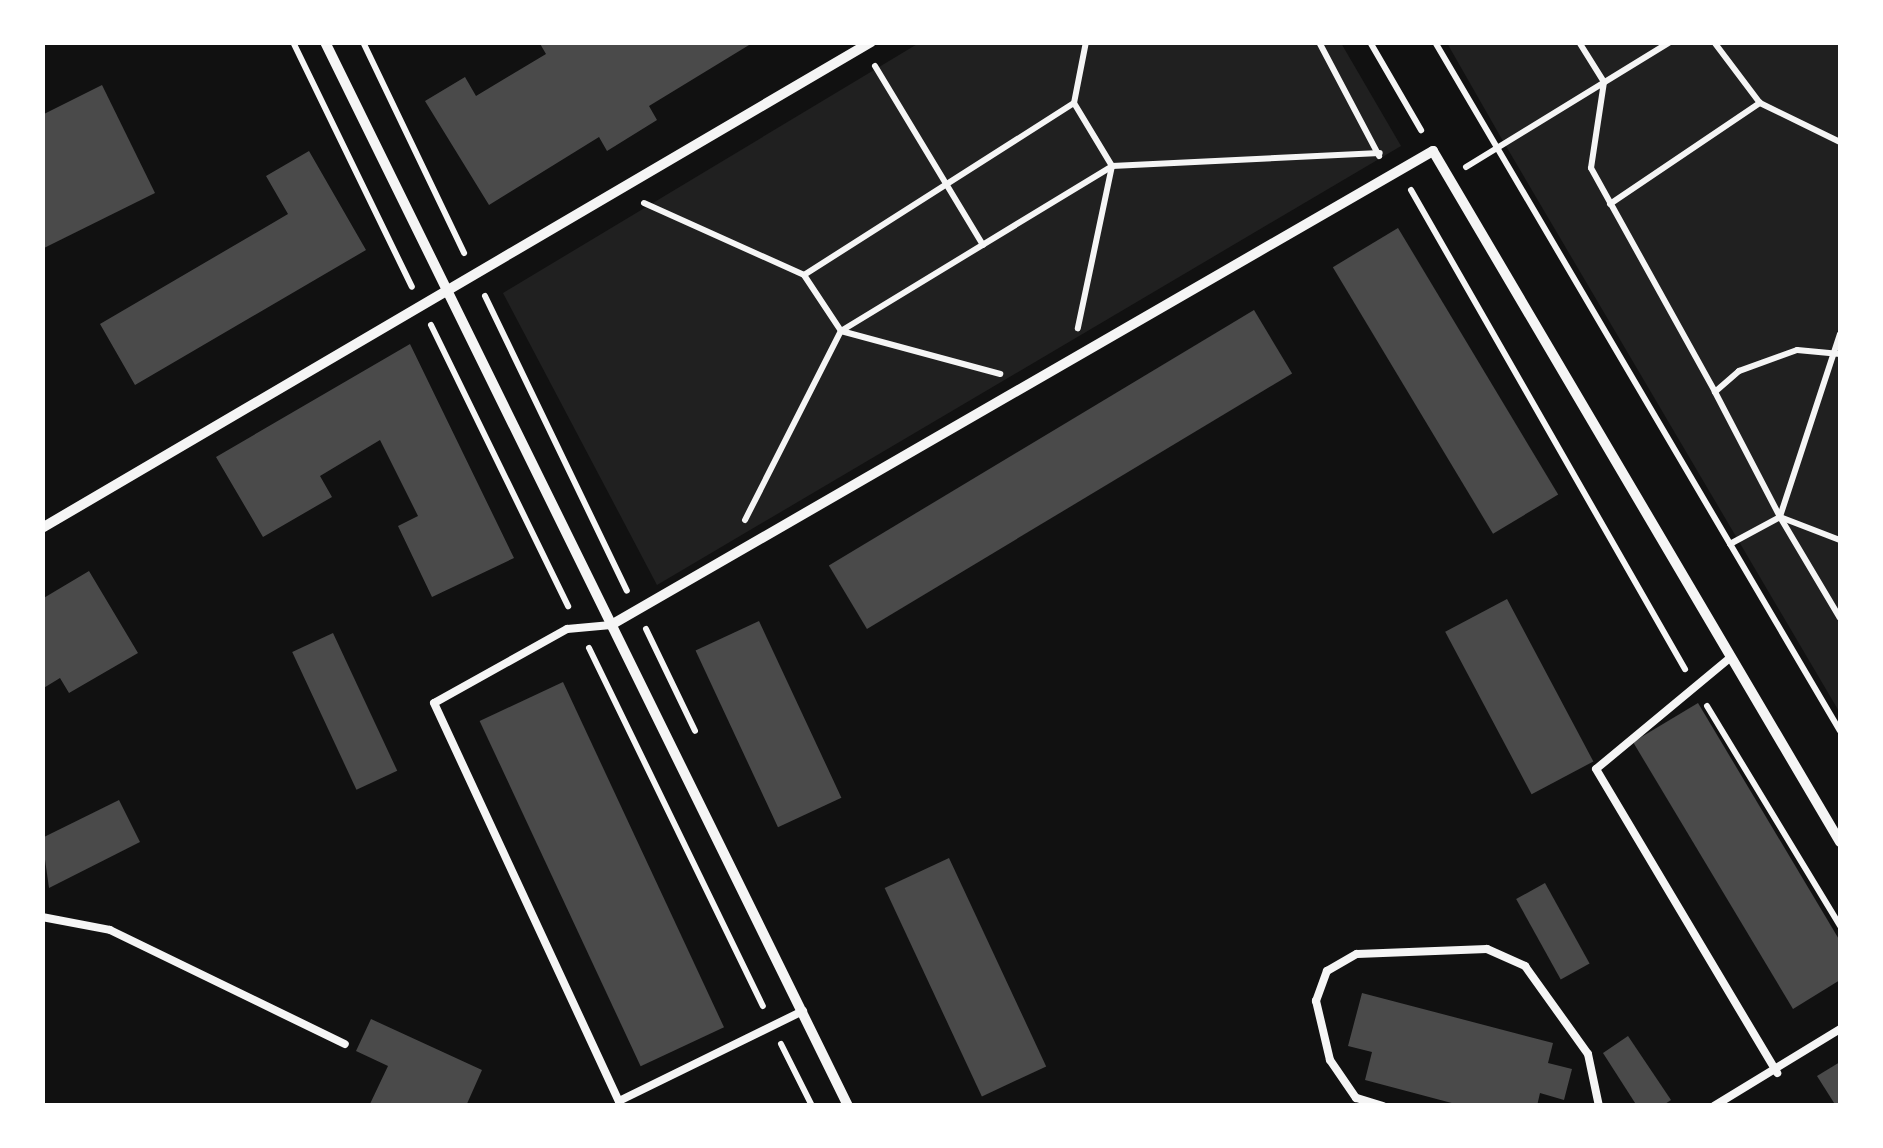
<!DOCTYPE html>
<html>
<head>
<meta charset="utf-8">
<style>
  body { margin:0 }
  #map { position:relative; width:1883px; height:1148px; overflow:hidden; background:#111; font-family:"Source Sans 3",sans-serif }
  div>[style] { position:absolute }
  .green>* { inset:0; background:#202020 }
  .building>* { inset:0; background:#4a4a4a; transform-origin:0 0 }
  .path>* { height:6px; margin:-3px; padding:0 3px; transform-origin:3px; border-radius:3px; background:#f5f5f5 }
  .service>* { height:8px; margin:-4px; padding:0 4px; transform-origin:4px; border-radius:4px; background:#f5f5f5 }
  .minor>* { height:10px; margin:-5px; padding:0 5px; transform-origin:5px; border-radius:5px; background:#f5f5f5 }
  span { translate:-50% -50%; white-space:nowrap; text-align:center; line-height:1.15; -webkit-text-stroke:10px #fff; paint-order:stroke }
  .frame { position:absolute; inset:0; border:45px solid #fff; pointer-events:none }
</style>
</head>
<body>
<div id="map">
  <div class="green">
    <div style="clip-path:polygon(919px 43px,1341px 43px,1401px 146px,657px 585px,503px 293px)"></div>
    <div style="clip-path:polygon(1447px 43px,1840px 43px,1840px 713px,1503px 141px)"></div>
  </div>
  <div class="building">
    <div style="clip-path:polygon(539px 42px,754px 42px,649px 106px,657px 120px,607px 151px,599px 137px,489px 205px,425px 101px,465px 77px,476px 96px,546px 54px)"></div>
    <div style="clip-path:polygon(102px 85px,155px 193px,42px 249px,42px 115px)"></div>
    <div style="clip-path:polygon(309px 151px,366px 250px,135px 385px,100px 324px,288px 214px,266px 176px)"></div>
    <div style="left:1398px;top:228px;width:311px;height:76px;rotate:59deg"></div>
    <div style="left:1254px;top:310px;width:74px;height:496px;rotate:59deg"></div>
    <div style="clip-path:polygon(410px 344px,514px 558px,432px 597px,398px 526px,418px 516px,380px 440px,320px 476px,332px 497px,263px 537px,216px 457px)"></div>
    <div style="clip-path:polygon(89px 571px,138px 653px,69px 693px,60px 678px,42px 689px,42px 599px)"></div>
    <div style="left:1507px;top:599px;width:184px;height:70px;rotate:62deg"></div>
    <div style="left:759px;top:621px;width:195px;height:70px;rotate:65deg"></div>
    <div style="left:333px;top:633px;width:152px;height:45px;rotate:65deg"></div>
    <div style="left:563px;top:682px;width:381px;height:92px;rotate:65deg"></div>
    <div style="clip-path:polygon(1698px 703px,1840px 941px,1840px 980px,1793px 1009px,1633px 742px)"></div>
    <div style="clip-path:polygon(119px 800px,140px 842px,49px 888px,42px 838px)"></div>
    <div style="left:949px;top:858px;width:230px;height:71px;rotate:65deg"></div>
    <div style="left:1545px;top:883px;width:92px;height:33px;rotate:61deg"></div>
    <div style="clip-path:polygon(1362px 993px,1553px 1043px,1548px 1063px,1572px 1069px,1564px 1100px,1540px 1093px,1537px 1106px,1463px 1106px,1365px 1080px,1372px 1052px,1348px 1046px)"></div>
    <div style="clip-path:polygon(371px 1019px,482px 1070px,466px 1106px,369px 1106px,388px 1066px,356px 1051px)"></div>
    <div style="clip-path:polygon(1628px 1036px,1671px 1100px,1662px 1106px,1637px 1106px,1603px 1053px)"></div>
    <div style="clip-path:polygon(1840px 1062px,1840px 1106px,1836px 1106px,1817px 1076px)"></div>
  </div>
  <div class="path">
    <div style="left:293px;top:42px;width:272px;rotate:64.1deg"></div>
    <div style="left:363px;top:42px;width:234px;rotate:64.4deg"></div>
    <div style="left:1319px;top:42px;width:129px;rotate:62.2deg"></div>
    <div style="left:1370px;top:42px;width:102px;rotate:59.9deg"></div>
    <div style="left:1435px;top:42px;width:799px;rotate:59.55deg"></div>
    <div style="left:1579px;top:42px;width:47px;rotate:58deg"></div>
    <div style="left:1604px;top:82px;width:87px;rotate:98.6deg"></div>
    <div style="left:1591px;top:168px;width:256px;rotate:61deg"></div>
    <div style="left:1714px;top:42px;width:76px;rotate:53deg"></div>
    <div style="left:875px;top:66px;width:209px;rotate:58.9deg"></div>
    <div style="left:1074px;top:103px;width:74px;rotate:58.9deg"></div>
    <div style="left:1112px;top:166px;width:166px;rotate:101.9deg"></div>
    <div style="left:1466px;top:167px;width:239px;rotate:-31.5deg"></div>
    <div style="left:1411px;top:190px;width:552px;rotate:60.23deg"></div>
    <div style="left:644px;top:203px;width:175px;rotate:24.2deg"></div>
    <div style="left:804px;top:275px;width:67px;rotate:56.5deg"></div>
    <div style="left:841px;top:331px;width:165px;rotate:15.1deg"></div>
    <div style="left:1610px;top:204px;width:181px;rotate:-34deg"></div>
    <div style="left:1760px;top:103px;width:89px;rotate:26deg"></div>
    <div style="left:804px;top:275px;width:320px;rotate:-32.5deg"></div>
    <div style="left:1074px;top:103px;width:62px;rotate:-78.9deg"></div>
    <div style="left:485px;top:296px;width:327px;rotate:64.3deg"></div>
    <div style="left:431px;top:325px;width:313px;rotate:64deg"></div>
    <div style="left:1840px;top:334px;width:193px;rotate:108.2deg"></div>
    <div style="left:1780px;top:517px;width:117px;rotate:59.3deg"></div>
    <div style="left:1840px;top:354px;width:43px;rotate:-174.7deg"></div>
    <div style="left:1797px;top:350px;width:62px;rotate:160.1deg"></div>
    <div style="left:1739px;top:371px;width:32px;rotate:139deg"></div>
    <div style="left:1715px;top:392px;width:141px;rotate:62.5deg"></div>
    <div style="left:1780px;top:517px;width:64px;rotate:21deg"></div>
    <div style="left:745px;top:520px;width:212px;rotate:-63.1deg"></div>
    <div style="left:841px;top:331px;width:317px;rotate:-31.3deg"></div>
    <div style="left:1112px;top:166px;width:268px;rotate:-2.8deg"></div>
    <div style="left:1730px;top:544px;width:57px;rotate:-28.4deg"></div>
    <div style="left:646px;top:629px;width:113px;rotate:64.3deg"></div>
    <div style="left:589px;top:648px;width:398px;rotate:64.1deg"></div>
    <div style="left:1707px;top:706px;width:257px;rotate:58.8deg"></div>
    <div style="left:781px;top:1044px;width:69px;rotate:63.4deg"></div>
  </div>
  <div class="service">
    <div style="left:611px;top:625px;width:44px;rotate:174.8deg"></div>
    <div style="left:567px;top:629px;width:152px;rotate:150.9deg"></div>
    <div style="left:434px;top:703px;width:439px;rotate:65.1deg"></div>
    <div style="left:619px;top:1101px;width:205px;rotate:-26.1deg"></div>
    <div style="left:1731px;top:657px;width:175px;rotate:140.3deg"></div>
    <div style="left:1596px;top:769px;width:354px;rotate:59.2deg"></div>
    <div style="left:42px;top:917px;width:69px;rotate:10.8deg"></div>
    <div style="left:110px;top:930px;width:261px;rotate:25.9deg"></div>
    <div style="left:1383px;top:1106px;width:28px;rotate:-163deg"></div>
    <div style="left:1356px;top:1098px;width:46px;rotate:-124.4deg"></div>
    <div style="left:1330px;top:1060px;width:61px;rotate:-103.3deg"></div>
    <div style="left:1316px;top:1001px;width:32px;rotate:-70deg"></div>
    <div style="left:1327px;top:971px;width:34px;rotate:-30deg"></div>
    <div style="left:1357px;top:954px;width:130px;rotate:-2.2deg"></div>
    <div style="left:1487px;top:949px;width:42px;rotate:24.1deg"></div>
    <div style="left:1525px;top:966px;width:108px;rotate:54.4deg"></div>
    <div style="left:1588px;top:1054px;width:53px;rotate:78.1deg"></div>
    <div style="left:1714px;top:1106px;width:148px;rotate:-31.4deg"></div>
  </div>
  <div class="minor">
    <div style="left:325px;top:42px;width:1186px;rotate:63.82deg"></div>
    <div style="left:42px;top:528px;width:961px;rotate:-30.38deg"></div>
    <div style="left:611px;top:625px;width:949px;rotate:-29.97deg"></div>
    <div style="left:1433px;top:151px;width:802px;rotate:59.5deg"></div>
  </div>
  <div class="frame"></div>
</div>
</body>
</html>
